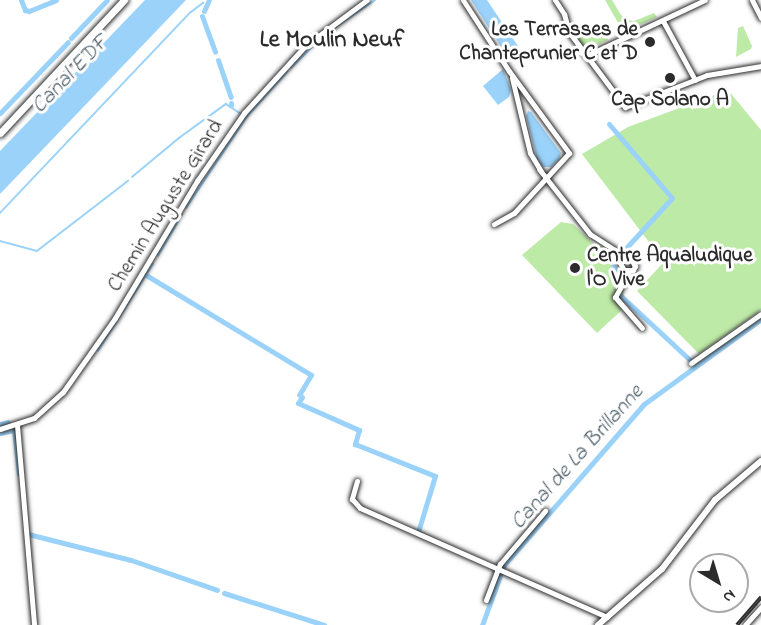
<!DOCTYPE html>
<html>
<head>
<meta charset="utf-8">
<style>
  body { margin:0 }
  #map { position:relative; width:761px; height:625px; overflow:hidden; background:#fff; font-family:"Indie Flower",sans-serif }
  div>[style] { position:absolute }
  .green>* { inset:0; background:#beeaa7 }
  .water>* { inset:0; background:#9ad2f9 }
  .stream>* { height:1.5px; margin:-0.75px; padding:0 0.75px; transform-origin:0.75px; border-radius:0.75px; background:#9ad2f9 }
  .canal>* { height:5px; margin:-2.5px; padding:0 2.5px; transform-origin:2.5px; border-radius:2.5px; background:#9ad2f9 }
  .roads { filter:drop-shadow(0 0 2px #2b2b2b) drop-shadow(0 0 2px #2b2b2b) }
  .minor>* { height:5px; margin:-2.5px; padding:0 2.5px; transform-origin:2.5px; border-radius:2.5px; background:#fff }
  .tertiary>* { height:6px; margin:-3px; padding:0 3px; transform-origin:3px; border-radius:3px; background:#fff }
  .secondary>* { height:7px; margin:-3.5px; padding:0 3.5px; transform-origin:3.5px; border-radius:3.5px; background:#fff }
  .rail>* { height:4px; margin-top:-2px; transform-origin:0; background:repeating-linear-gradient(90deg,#fff 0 4.5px,#2b2b2b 0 9px); box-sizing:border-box; border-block:2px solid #2b2b2b }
  .dots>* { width:16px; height:16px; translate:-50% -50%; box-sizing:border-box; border:3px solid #fff; border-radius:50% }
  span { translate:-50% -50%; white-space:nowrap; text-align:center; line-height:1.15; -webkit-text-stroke:6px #fff; paint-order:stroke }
  .poi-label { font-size:21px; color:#2b2b2b; font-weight:700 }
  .right { translate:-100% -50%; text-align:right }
  .left { translate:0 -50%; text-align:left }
  .street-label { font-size:21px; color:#2b2b2b }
  .water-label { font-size:22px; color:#4c5d69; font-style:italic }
  .quarter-label { font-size:24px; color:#2b2b2b; font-weight:700 }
  .north { position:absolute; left:689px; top:553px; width:60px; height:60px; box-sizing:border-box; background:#fff; border:2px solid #aaa; border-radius:50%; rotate:142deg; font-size:16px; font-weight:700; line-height:24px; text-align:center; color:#2b2b2b }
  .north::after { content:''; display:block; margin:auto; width:21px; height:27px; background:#2b2b2b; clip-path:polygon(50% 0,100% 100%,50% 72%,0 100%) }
</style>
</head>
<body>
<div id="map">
  <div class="green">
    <div style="clip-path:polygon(605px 0,612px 0,621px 15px,628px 20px,634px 21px,654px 13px,657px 17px,626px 31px,621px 28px)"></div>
    <div style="clip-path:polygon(601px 25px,608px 40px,588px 49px,583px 47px,576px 37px)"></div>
    <div style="clip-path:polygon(743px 26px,752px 46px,751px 49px,736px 57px,738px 28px)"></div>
    <div style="clip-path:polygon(728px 90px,761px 130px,761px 310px,699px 354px,637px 291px,664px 262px,582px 154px,628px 127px)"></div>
    <div style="clip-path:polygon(561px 222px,573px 224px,594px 244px,604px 247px,623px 281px,624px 308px,597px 333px,522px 255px)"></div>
  </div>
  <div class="water">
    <div style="clip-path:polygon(145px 0,186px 0,0 194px,0 151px)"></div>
    <div style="clip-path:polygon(471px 0,487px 0,520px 49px,509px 59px)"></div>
    <div style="clip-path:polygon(503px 69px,511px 90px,509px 97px,498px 105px,483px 86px)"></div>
    <div style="clip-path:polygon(528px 111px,531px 112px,561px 153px,559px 159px,551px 167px,543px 167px,537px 159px,526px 116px)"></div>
  </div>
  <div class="stream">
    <div style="left:291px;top:68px;width:45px;rotate:-45deg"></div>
    <div style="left:323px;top:36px;width:63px;rotate:-34.7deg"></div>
    <div style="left:132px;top:177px;width:61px;rotate:-39.7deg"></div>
    <div style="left:179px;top:138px;width:58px;rotate:-35.9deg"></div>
    <div style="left:226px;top:104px;width:17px;rotate:33deg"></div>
    <div style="left:186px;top:208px;width:108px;rotate:-56.3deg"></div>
    <div style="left:246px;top:118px;width:62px;rotate:-48.3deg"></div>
    <div style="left:0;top:213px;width:277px;rotate:-46.5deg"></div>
    <div style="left:191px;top:12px;width:15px;rotate:-37deg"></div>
    <div style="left:0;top:241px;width:38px;rotate:15deg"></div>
    <div style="left:37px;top:251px;width:115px;rotate:-37.6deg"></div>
    <div style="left:158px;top:256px;width:48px;rotate:-59.7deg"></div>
    <div style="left:98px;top:351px;width:103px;rotate:-57.7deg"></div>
  </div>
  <div class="canal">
    <div style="left:21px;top:0;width:11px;rotate:68deg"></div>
    <div style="left:25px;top:10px;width:4px;rotate:14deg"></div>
    <div style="left:29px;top:11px;width:29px;rotate:-22deg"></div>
    <div style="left:204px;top:11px;width:12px;rotate:-66deg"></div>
    <div style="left:202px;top:16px;width:38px;rotate:70deg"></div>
    <div style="left:71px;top:38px;width:52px;rotate:-46.5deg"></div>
    <div style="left:218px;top:60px;width:39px;rotate:71deg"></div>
    <div style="left:231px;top:103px;width:2px;rotate:90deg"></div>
    <div style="left:0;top:113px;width:98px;rotate:-46.2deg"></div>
    <div style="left:609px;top:124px;width:97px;rotate:49.6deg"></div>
    <div style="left:672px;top:198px;width:68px;rotate:132.6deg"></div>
    <div style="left:613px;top:266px;width:9px;rotate:54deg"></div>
    <div style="left:146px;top:275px;width:193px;rotate:31.2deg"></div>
    <div style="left:311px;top:375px;width:23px;rotate:121deg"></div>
    <div style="left:619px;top:277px;width:4px;rotate:56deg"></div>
    <div style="left:620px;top:295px;width:97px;rotate:42.9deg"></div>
    <div style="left:302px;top:397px;width:7px;rotate:124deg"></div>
    <div style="left:298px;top:403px;width:67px;rotate:23.9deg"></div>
    <div style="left:359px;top:430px;width:15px;rotate:106deg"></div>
    <div style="left:355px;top:444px;width:86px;rotate:21.8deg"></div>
    <div style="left:435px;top:476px;width:59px;rotate:106.9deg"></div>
    <div style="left:418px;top:532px;width:6px;rotate:31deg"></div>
    <div style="left:0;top:424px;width:8px;rotate:-14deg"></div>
    <div style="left:0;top:433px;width:14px;rotate:-12deg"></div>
    <div style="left:14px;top:430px;width:44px;rotate:83.5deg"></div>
    <div style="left:28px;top:534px;width:106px;rotate:14.2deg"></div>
    <div style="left:131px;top:560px;width:91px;rotate:19.2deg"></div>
    <div style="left:224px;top:593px;width:105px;rotate:17.7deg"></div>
    <div style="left:482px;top:625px;width:64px;rotate:-69.9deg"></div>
    <div style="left:504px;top:565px;width:213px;rotate:-49deg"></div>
    <div style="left:644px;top:404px;width:145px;rotate:-36deg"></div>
  </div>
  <div class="roads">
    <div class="minor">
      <div style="left:463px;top:0;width:85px;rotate:57.1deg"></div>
      <div style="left:509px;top:71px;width:102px;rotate:53.8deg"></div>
      <div style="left:569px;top:153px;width:81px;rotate:132.5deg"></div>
      <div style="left:514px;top:213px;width:23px;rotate:151deg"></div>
      <div style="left:555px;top:0;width:17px;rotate:57deg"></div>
      <div style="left:564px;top:14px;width:19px;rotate:74deg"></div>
      <div style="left:569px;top:32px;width:94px;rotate:53.3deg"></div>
      <div style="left:625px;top:107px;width:88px;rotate:-21.3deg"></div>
      <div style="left:707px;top:75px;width:55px;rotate:-9.5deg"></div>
      <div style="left:752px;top:0;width:20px;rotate:63deg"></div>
      <div style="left:663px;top:21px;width:67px;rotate:61.5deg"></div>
      <div style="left:588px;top:55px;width:129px;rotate:-25.2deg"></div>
      <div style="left:512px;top:78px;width:77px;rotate:76.5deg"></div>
      <div style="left:530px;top:153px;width:21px;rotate:59deg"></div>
      <div style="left:539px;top:169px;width:83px;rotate:51.9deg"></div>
      <div style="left:590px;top:234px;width:50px;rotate:32.7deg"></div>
      <div style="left:632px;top:261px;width:6px;rotate:59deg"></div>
      <div style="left:635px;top:266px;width:4px;rotate:117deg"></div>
      <div style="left:633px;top:270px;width:9px;rotate:180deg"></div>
      <div style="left:624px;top:270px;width:22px;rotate:-120deg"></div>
      <div style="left:629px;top:272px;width:29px;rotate:119deg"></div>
      <div style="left:615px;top:297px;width:41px;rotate:48.9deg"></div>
      <div style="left:691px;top:363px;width:85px;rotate:-35deg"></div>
      <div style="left:17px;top:425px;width:201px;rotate:85.1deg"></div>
      <div style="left:0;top:429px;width:36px;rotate:-18deg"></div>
      <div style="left:34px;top:418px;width:39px;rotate:-42deg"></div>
      <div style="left:63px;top:392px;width:90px;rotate:-54.9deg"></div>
      <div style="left:115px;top:318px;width:160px;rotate:-59.1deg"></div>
      <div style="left:197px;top:181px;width:83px;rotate:-55.3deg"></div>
      <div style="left:244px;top:113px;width:91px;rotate:-47.7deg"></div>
      <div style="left:305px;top:46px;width:77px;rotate:-36.6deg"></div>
      <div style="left:357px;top:481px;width:19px;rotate:106deg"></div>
      <div style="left:352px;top:499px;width:12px;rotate:48deg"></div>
      <div style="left:360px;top:508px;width:270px;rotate:23.8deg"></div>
      <div style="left:486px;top:600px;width:39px;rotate:-69deg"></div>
      <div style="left:500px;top:564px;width:70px;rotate:-49.7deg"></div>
      <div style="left:745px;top:625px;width:24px;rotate:-48deg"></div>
    </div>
    <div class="tertiary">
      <div style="left:598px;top:625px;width:85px;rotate:-41.2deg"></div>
      <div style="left:662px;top:569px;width:87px;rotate:-52.5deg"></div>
      <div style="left:715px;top:500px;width:60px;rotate:-40.3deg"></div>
    </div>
    <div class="secondary">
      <div style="left:0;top:133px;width:182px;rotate:-47deg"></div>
    </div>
  </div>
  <div class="rail">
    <div style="left:737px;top:625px;width:37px;rotate:-49deg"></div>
  </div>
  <div class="dots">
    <div style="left:650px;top:42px;background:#2b2b2b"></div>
    <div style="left:670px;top:78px;background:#2b2b2b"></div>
    <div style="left:575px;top:268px;background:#2b2b2b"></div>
  </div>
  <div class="poi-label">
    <span class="right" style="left:638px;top:42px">Les Terrasses de<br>Chanteprunier C et D</span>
    <span style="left:670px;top:100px">Cap Solano A</span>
    <span class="left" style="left:587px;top:268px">Centre Aqualudique<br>l'O Vive</span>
  </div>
  <div class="street-label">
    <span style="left:166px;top:206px;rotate:-58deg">Chemin Auguste Girard</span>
  </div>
  <div class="water-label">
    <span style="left:71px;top:75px;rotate:-46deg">Canal EDF</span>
    <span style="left:578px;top:458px;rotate:-48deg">Canal de La Brillanne</span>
  </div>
  <div class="quarter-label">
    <span style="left:332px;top:41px">Le Moulin Neuf</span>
  </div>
  <div class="north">N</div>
</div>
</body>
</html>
